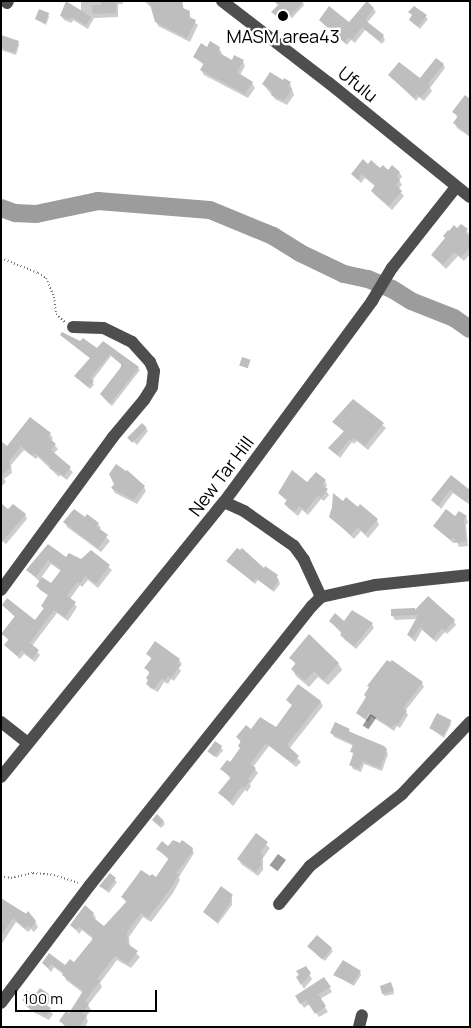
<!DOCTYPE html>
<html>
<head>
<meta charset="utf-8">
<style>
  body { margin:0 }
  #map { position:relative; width:471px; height:1028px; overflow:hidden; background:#fff; font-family:Manrope,sans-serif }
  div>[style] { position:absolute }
  .water>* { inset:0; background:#9c9c9c; transform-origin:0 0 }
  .shadow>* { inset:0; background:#0003; transform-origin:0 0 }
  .river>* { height:18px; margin:-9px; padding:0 9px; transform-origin:9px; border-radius:9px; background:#9c9c9c }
  .building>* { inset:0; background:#bebebe; transform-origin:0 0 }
  .path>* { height:2px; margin-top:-1px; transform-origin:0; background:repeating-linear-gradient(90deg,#707070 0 1px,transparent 0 3.5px) }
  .minor>* { height:12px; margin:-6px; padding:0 6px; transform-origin:6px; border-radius:6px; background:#4e4e4e }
  .dots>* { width:14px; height:14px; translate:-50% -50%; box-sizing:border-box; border:2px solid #fff; border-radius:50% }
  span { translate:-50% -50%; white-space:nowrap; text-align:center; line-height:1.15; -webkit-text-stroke:4.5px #fff; paint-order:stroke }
  .poi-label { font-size:18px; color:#000 }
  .street-label { font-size:18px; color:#000 }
  .frame { position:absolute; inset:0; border:2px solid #000; pointer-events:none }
  .scale { position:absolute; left:15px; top:990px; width:142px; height:22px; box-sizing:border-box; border:2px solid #000; border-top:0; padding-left:6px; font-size:15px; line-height:18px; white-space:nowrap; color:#000; -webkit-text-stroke:4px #fff; paint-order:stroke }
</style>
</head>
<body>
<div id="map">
  <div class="water">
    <div style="left:371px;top:713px;width:7px;height:15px;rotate:34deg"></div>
    <div style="left:278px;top:854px;width:10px;height:14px;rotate:37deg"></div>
  </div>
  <div class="shadow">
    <div style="clip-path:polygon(81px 1px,123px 1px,123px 4px,118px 4px,118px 17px,94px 18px,88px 29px,73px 20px,72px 23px,64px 20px,61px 16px,67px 3px,81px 10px)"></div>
    <div style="clip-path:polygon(144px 1px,182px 1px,184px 10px,189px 12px,191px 19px,198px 25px,190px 42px,158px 26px,152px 8px)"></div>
    <div style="clip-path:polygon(302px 1px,304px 5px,292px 18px,285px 12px,280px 19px,272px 12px)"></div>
    <div style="clip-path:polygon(414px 7px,428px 19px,420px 29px,410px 20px,413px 16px,410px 12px)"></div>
    <div style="clip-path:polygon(373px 8px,376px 12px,367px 23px,383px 36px,385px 40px,382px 44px,365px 30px,355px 43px,351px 40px,347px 45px,320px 20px,350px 24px)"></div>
    <div style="clip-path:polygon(48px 14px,49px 17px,46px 25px,36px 19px)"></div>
    <div style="clip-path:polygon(1px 37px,18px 42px,19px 45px,16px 55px,1px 50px)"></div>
    <div style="clip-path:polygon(207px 48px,219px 48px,222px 53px,221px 55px,232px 61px,243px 61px,245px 66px,240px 75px,252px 83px,255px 88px,248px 98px,204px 75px,201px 70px,204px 65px,194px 57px)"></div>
    <div style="clip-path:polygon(443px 64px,445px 68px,430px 88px,432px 91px,424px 101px,419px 97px,416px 101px,390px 75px,420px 80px)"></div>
    <div style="clip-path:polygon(283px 82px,290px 83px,294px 95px,287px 105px,275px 99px,263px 84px)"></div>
    <div style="clip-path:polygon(470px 101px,470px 137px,457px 128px,455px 123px,458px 118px,454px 112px)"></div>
    <div style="clip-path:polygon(369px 165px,399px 172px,402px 177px,399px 180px,402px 185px,398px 189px,404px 196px,392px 210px,375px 195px,372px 191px,376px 187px,365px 178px,361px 183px,352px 174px)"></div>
    <div style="clip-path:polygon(462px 225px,470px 235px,468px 237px,470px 239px,470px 254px,464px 261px,458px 256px,446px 269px,432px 255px)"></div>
    <div style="clip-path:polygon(61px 335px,97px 350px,103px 342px,138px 368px,140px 370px,112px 406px,103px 397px,122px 365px,111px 356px,92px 381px,94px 385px,90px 389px,75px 376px,91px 359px)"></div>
    <div style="clip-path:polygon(353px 401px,386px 428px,368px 450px,357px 441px,354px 444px,352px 442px,340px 458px,329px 448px,344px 432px,334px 422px)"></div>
    <div style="clip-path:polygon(31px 419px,50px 434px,53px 438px,51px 441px,58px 449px,53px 454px,73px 472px,67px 480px,60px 475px,59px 477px,38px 457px,36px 459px,24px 450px,11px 465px,12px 473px,4px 479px,6px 482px,2px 486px,1px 445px,7px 447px)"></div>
    <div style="clip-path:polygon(146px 429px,148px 431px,137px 445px,131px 439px)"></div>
    <div style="clip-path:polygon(451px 477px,470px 491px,470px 505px,453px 493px,441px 509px,433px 500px)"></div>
    <div style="clip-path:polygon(325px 481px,327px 485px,325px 489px,329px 495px,324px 501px,321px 499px,308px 515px,302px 510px,298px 516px,288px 508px,285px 504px,287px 501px,279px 493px)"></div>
    <div style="clip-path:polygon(144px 487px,146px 491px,137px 504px,115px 493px,112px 488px)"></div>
    <div style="clip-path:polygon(9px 511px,25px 514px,27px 519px,6px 544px,1px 540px)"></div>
    <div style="clip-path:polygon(330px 516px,377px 520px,379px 525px,368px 538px,361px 531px,354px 539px)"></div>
    <div style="clip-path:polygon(466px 517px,468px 522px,466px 525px,468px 546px,459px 547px,457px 542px,453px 543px,435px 526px,455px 518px)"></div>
    <div style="clip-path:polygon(85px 518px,98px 524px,101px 528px,99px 530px,110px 541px,101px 552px,67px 527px,65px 522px)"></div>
    <div style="clip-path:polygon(evenodd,48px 545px,66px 559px,81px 560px,91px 552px,112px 570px,98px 588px,88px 580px,82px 587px,80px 585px,70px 599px,77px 607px,68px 621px,57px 613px,32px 646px,40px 655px,35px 662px,24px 654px,20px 659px,5px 645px,9px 641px,2px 633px,15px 617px,3px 605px,35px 622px,44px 609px,42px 606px,49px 596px,40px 590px,37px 586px,40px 582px,27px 570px,48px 545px,51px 564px,61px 571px,52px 585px,41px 578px,51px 564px)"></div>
    <div style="clip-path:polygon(228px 561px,253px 562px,277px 576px,280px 584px,274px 592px,258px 580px,255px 584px)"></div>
    <div style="clip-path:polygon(415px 611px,454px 621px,456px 625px,447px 634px,445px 632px,436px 642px,422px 630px,415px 642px,408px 635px,417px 619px,395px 620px,392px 615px)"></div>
    <div style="clip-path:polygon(330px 621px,372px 624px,374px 628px,356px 649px,344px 639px,342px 634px)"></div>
    <div style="clip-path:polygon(148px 654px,179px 660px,182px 664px,179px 668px,181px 671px,174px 681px,171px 679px,168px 684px,164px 682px,158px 692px,150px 688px,147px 684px,150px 674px,146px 668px,152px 660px)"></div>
    <div style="clip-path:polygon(291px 658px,338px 663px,342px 670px,328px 685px,318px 677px,309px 687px,296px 676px,292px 669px,296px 665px)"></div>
    <div style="clip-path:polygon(422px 683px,424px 687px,405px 711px,408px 715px,400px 728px,397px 726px,394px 731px,371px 716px,368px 722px,357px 713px)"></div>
    <div style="clip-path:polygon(287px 700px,320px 701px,323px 706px,289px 749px,301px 762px,296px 767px,269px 746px,253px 767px,258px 773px,250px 784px,251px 786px,247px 792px,245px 790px,233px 806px,220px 793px,231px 779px,222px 769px,230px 764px,241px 749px,241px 743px,238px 737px,251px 731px,276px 728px,293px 706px)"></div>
    <div style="clip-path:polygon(450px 721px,451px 724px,444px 738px,430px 728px)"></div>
    <div style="clip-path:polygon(349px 730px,351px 734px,386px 750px,388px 754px,382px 771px,364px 764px,361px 772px,353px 769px,351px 765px,354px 746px,334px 737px,332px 733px)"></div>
    <div style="left:215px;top:743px;width:11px;height:10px;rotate:41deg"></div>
    <div style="clip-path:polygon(153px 820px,163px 821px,165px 824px,161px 828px)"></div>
    <div style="clip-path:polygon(256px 835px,270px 848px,263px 858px,263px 870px,258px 876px,241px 864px,239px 859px)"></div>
    <div style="clip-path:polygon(169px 847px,192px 849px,194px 853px,179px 877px,180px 880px,173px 893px,151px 922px,143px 917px,129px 937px,130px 947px,140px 957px,131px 968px,117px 960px,100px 983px,102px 987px,88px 1005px,91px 1010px,86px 1017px,88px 1021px,85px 1027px,65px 1027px,61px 1021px,69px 1014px,83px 993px,66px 980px,64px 975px,54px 967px,51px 972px,43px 963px,49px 954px,66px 967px,74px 964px,93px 939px,82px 930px,79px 934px,72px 925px,93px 913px,96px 918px,94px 920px,105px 928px,127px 903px,122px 897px,150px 878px,156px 879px,169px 860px,158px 849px)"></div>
    <div style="clip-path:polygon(110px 875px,117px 882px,109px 893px,101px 886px)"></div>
    <div style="clip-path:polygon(232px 896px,232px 905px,218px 924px,206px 914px,205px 912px)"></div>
    <div style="clip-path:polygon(1px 900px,33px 917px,38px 927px,34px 932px,31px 929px,28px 932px,16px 922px,1px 945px)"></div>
    <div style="clip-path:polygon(308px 946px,331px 949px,333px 951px,325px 961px)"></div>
    <div style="clip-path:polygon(305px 967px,312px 979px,304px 989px,297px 977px)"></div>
    <div style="clip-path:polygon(360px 972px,361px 975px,354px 986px,335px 975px)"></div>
    <div style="clip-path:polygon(324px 978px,332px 992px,320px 999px,328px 1012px,319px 1017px,310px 1004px,304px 1008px,296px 996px)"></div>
    <div style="clip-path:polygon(392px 987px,394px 994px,385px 996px,383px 994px)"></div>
    <div style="clip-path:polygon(48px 995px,51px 999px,46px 1007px,53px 1014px,49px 1020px,31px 1011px,23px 1000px)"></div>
  </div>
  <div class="river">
    <div style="left:1px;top:208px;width:15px;rotate:20deg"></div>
    <div style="left:15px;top:213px;width:21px;rotate:3deg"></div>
    <div style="left:36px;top:214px;width:63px;rotate:-11.8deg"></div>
    <div style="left:98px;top:201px;width:112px;rotate:4.6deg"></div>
    <div style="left:210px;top:210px;width:68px;rotate:22.4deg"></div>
    <div style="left:273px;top:236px;width:32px;rotate:32deg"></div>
    <div style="left:300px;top:253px;width:49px;rotate:25.5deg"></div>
    <div style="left:344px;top:274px;width:25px;rotate:12deg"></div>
    <div style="left:368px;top:279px;width:26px;rotate:23deg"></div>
    <div style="left:392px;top:289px;width:22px;rotate:32deg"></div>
    <div style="left:411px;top:301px;width:46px;rotate:21.6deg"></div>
    <div style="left:454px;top:318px;width:19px;rotate:35deg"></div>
  </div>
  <div class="building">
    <div style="clip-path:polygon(66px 1px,91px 17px,86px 25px,71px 17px,70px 20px,60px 16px)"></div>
    <div style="clip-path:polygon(101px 1px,116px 1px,116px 13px,93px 14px,92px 5px,101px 5px)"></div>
    <div style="clip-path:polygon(149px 1px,182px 1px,183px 8px,190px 11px,189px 17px,196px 20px,187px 38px,155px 22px)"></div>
    <div style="clip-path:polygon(274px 1px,304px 1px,290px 16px,283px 10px,278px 17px,271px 12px,278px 5px)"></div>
    <div style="clip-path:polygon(367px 1px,374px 8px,365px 20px,384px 35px,380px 41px,362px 27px,352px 40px,348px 37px,345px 43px,319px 20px,329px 6px,349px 22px)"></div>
    <div style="clip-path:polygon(414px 6px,427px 15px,418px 27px,409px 20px,412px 15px,408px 12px)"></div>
    <div style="left:39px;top:9px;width:11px;height:11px;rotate:22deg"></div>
    <div style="clip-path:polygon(1px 35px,19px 41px,15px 53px,1px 48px)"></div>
    <div style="clip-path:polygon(210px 41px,220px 47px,218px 52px,232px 60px,234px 55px,244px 60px,237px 72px,253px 82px,245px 94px,200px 70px,204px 63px,193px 57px,201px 43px,207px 47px)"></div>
    <div style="clip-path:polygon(436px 58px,444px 64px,428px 84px,430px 86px,421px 98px,417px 94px,414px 98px,388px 75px,399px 62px,420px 78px)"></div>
    <div style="clip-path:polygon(270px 72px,283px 80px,284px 78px,291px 82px,288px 86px,292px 89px,284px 101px,271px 95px,273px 92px,262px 84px)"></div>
    <div style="clip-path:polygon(465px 95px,470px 99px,470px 136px,453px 123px,458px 116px,452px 112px)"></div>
    <div style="clip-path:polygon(363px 159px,368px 164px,371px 160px,380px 168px,383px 165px,388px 170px,392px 165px,400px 172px,396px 176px,400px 180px,396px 185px,402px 191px,389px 206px,371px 191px,375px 185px,362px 174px,358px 180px,351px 174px)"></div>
    <div style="clip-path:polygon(461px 224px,468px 229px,465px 233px,470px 237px,470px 247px,461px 257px,454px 252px,443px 265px,431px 255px,445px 238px,443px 236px,448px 230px,449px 231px,454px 225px,457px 228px)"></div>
    <div style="clip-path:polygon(62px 332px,80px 341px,83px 338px,97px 348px,103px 341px,139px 367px,110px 404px,100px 394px,121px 367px,121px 364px,110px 354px,90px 378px,94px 381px,88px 387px,74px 376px,90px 358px,60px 335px)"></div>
    <div style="left:242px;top:357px;width:9px;height:9px;rotate:18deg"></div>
    <div style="clip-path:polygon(353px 399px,384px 423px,365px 446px,354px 438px,352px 441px,350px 439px,337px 455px,328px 448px,344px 431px,332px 422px)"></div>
    <div style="clip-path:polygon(30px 417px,51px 433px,48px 437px,56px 444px,51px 450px,71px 467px,64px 476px,49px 468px,51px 466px,35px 453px,33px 456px,21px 446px,9px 461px,10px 468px,1px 476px,1px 441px,7px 446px)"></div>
    <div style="left:142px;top:423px;width:7px;height:21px;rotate:45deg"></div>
    <div style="clip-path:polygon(116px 464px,126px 471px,127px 470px,145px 486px,134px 500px,111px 488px,114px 484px,109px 474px)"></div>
    <div style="clip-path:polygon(292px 470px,307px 482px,316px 472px,326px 480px,322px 485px,328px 489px,321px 498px,318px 495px,306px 511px,299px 506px,295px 512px,284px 504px,287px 500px,278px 493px)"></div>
    <div style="clip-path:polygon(451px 475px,470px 490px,470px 497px,466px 502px,450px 490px,438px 506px,431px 500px)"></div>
    <div style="clip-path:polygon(333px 493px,343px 501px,346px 497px,358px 507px,360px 504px,378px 519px,365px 534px,358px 527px,351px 535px,329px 517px,332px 507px)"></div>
    <div style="clip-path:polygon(1px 503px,8px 509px,13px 504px,26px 514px,1px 543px)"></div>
    <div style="clip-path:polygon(74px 509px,85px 517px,87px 514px,99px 523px,96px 526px,108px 535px,98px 548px,63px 522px)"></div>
    <div style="clip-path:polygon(446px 509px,455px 516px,459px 511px,467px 516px,464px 520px,466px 541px,455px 543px,455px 538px,449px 539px,433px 526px)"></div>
    <div style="clip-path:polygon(48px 544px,66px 557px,69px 553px,81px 559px,91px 550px,110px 565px,96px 584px,85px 576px,80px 584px,77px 582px,67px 596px,76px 602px,65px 617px,54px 610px,30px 643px,39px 650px,32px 659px,22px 650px,17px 656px,4px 645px,9px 639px,1px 634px,15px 616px,2px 605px,7px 598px,35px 620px,44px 608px,41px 606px,48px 595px,36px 586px,42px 577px,51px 583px,61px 570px,48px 560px,36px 577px,26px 570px)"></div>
    <div style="clip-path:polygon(237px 548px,240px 550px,242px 548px,264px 568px,265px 566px,278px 575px,276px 578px,279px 580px,272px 590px,256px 578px,253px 582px,226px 561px)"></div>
    <div style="clip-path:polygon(428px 596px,455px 620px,445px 631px,442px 628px,433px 639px,420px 627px,413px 638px,407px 635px,418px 615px,391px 616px,391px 609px,415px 608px,415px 610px)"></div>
    <div style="clip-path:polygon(352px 610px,373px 623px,354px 646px,340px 635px,342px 632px,329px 621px,335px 613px,344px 621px)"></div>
    <div style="clip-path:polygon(309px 634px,339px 663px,324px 680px,314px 671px,305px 681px,291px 669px,296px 663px,289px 658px)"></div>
    <div style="clip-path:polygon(155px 641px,180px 659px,177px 664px,180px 665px,171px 678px,168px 676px,165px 681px,162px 678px,155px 688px,152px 688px,146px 684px,148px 680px,146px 678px,150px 672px,144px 668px,152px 658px,146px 654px)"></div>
    <div style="clip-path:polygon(387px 660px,390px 662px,392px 660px,423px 682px,403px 708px,407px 711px,397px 725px,395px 723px,392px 728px,369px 713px,365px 719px,356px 713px,366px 697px,364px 695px,369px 687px,367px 686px)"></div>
    <div style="clip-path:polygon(298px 684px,321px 701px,287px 745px,299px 756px,293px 763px,266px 743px,250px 764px,256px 768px,248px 779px,250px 781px,244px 788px,242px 786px,230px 802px,218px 793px,231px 777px,220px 769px,227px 760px,230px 762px,240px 748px,238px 746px,241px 741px,236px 737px,246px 725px,251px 729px,260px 717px,276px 727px,292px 705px,286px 700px)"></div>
    <div style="left:437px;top:713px;width:16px;height:17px;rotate:27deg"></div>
    <div style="clip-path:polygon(335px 722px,350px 729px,348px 731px,384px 746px,387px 749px,380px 768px,363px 761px,359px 769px,349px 765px,354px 753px,350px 752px,353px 744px,330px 733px)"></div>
    <div style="left:215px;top:741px;width:9px;height:13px;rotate:36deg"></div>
    <div style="clip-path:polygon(157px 814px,164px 821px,159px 826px,152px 820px)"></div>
    <div style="clip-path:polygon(256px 833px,268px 842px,260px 853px,263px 855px,260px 863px,262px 864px,256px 872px,237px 859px)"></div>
    <div style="clip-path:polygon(173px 840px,180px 843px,182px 840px,193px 848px,192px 852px,176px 873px,179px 874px,171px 888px,148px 918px,141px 913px,127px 932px,128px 944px,138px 951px,128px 964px,115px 956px,97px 979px,100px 981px,85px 1001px,89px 1004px,82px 1013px,87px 1016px,79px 1027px,68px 1027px,59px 1021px,66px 1011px,69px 1013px,83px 991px,62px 975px,64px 973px,51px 964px,48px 968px,42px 963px,49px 953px,65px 965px,70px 959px,74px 962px,92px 940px,92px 936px,79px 927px,76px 930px,70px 925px,85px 905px,94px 913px,91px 916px,104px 926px,127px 901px,121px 897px,141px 870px,150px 876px,152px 874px,156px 877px,169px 858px,156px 849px,162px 841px,168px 846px)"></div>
    <div style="clip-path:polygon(110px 873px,116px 878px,107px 891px,99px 886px)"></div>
    <div style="clip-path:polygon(221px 886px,233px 895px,229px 900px,231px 901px,217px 922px,203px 912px)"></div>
    <div style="clip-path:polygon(1px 898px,26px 914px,28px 911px,36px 921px,31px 928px,28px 925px,25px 928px,13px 918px,1px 936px)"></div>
    <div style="left:317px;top:935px;width:20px;height:15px;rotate:41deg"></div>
    <div style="clip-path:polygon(343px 960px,361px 971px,352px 984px,333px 975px)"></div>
    <div style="clip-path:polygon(306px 966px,311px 973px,301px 985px,296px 977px,299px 975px,296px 971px)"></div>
    <div style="clip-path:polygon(324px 977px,331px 987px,318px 994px,326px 1006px,315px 1014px,306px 1000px,300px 1004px,295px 996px)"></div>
    <div style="clip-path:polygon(391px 982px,394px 991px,382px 994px,380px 986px)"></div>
    <div style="clip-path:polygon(40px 988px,49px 994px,43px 1003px,51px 1008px,46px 1016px,27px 1007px,29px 1004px,22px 1000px,27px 991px,34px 996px)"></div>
  </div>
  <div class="path">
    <div style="left:1px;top:258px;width:40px;rotate:22deg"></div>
    <div style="left:38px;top:273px;width:9px;rotate:32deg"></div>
    <div style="left:46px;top:278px;width:21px;rotate:67deg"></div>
    <div style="left:54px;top:297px;width:17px;rotate:83deg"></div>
    <div style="left:56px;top:314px;width:12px;rotate:42deg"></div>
    <div style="left:1px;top:876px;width:10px;rotate:11deg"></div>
    <div style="left:11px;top:878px;width:23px;rotate:-13deg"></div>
    <div style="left:33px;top:873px;width:21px;rotate:5deg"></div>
    <div style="left:54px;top:875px;width:25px;rotate:18deg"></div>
  </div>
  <div class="minor">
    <div style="left:222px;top:1px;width:135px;rotate:37.5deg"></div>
    <div style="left:329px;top:83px;width:181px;rotate:39deg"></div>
    <div style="left:7px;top:3px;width:2px;rotate:-63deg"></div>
    <div style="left:224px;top:502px;width:22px;rotate:24deg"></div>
    <div style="left:244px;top:511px;width:61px;rotate:35deg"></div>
    <div style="left:294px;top:546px;width:17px;rotate:54deg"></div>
    <div style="left:304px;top:560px;width:41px;rotate:65.3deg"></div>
    <div style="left:1px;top:590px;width:190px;rotate:-53.8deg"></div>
    <div style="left:113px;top:437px;width:48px;rotate:-50deg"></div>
    <div style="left:144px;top:400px;width:15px;rotate:-58deg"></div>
    <div style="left:152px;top:387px;width:16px;rotate:-83deg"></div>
    <div style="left:154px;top:371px;width:10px;rotate:-114deg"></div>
    <div style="left:150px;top:362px;width:27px;rotate:-132deg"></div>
    <div style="left:132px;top:342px;width:32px;rotate:-154deg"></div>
    <div style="left:103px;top:328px;width:30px;rotate:-178deg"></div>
    <div style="left:1px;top:722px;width:34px;rotate:38deg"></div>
    <div style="left:1px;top:777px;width:354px;rotate:-51deg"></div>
    <div style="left:224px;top:502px;width:250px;rotate:-53.6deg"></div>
    <div style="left:372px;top:301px;width:39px;rotate:-59deg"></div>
    <div style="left:392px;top:268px;width:103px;rotate:-51.7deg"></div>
    <div style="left:279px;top:904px;width:49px;rotate:-50.8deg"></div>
    <div style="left:310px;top:866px;width:117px;rotate:-38deg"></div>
    <div style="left:402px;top:794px;width:99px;rotate:-46.6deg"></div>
    <div style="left:1px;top:1003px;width:148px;rotate:-53deg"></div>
    <div style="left:90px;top:885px;width:357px;rotate:-51.5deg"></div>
    <div style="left:312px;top:606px;width:13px;rotate:-45deg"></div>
    <div style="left:321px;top:597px;width:55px;rotate:-12.5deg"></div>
    <div style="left:375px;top:585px;width:96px;rotate:-6deg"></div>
    <div style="left:359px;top:1027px;width:12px;rotate:-76deg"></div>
  </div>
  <div class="dots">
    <div style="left:283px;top:16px;background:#000"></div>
  </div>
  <div class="poi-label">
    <span style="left:283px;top:36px">MASM area43</span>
  </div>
  <div class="street-label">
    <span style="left:358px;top:84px;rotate:39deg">Ufulu</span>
    <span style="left:221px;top:476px;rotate:-53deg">New Tar Hill</span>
  </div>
  <div class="frame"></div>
  <div class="scale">100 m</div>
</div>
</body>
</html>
